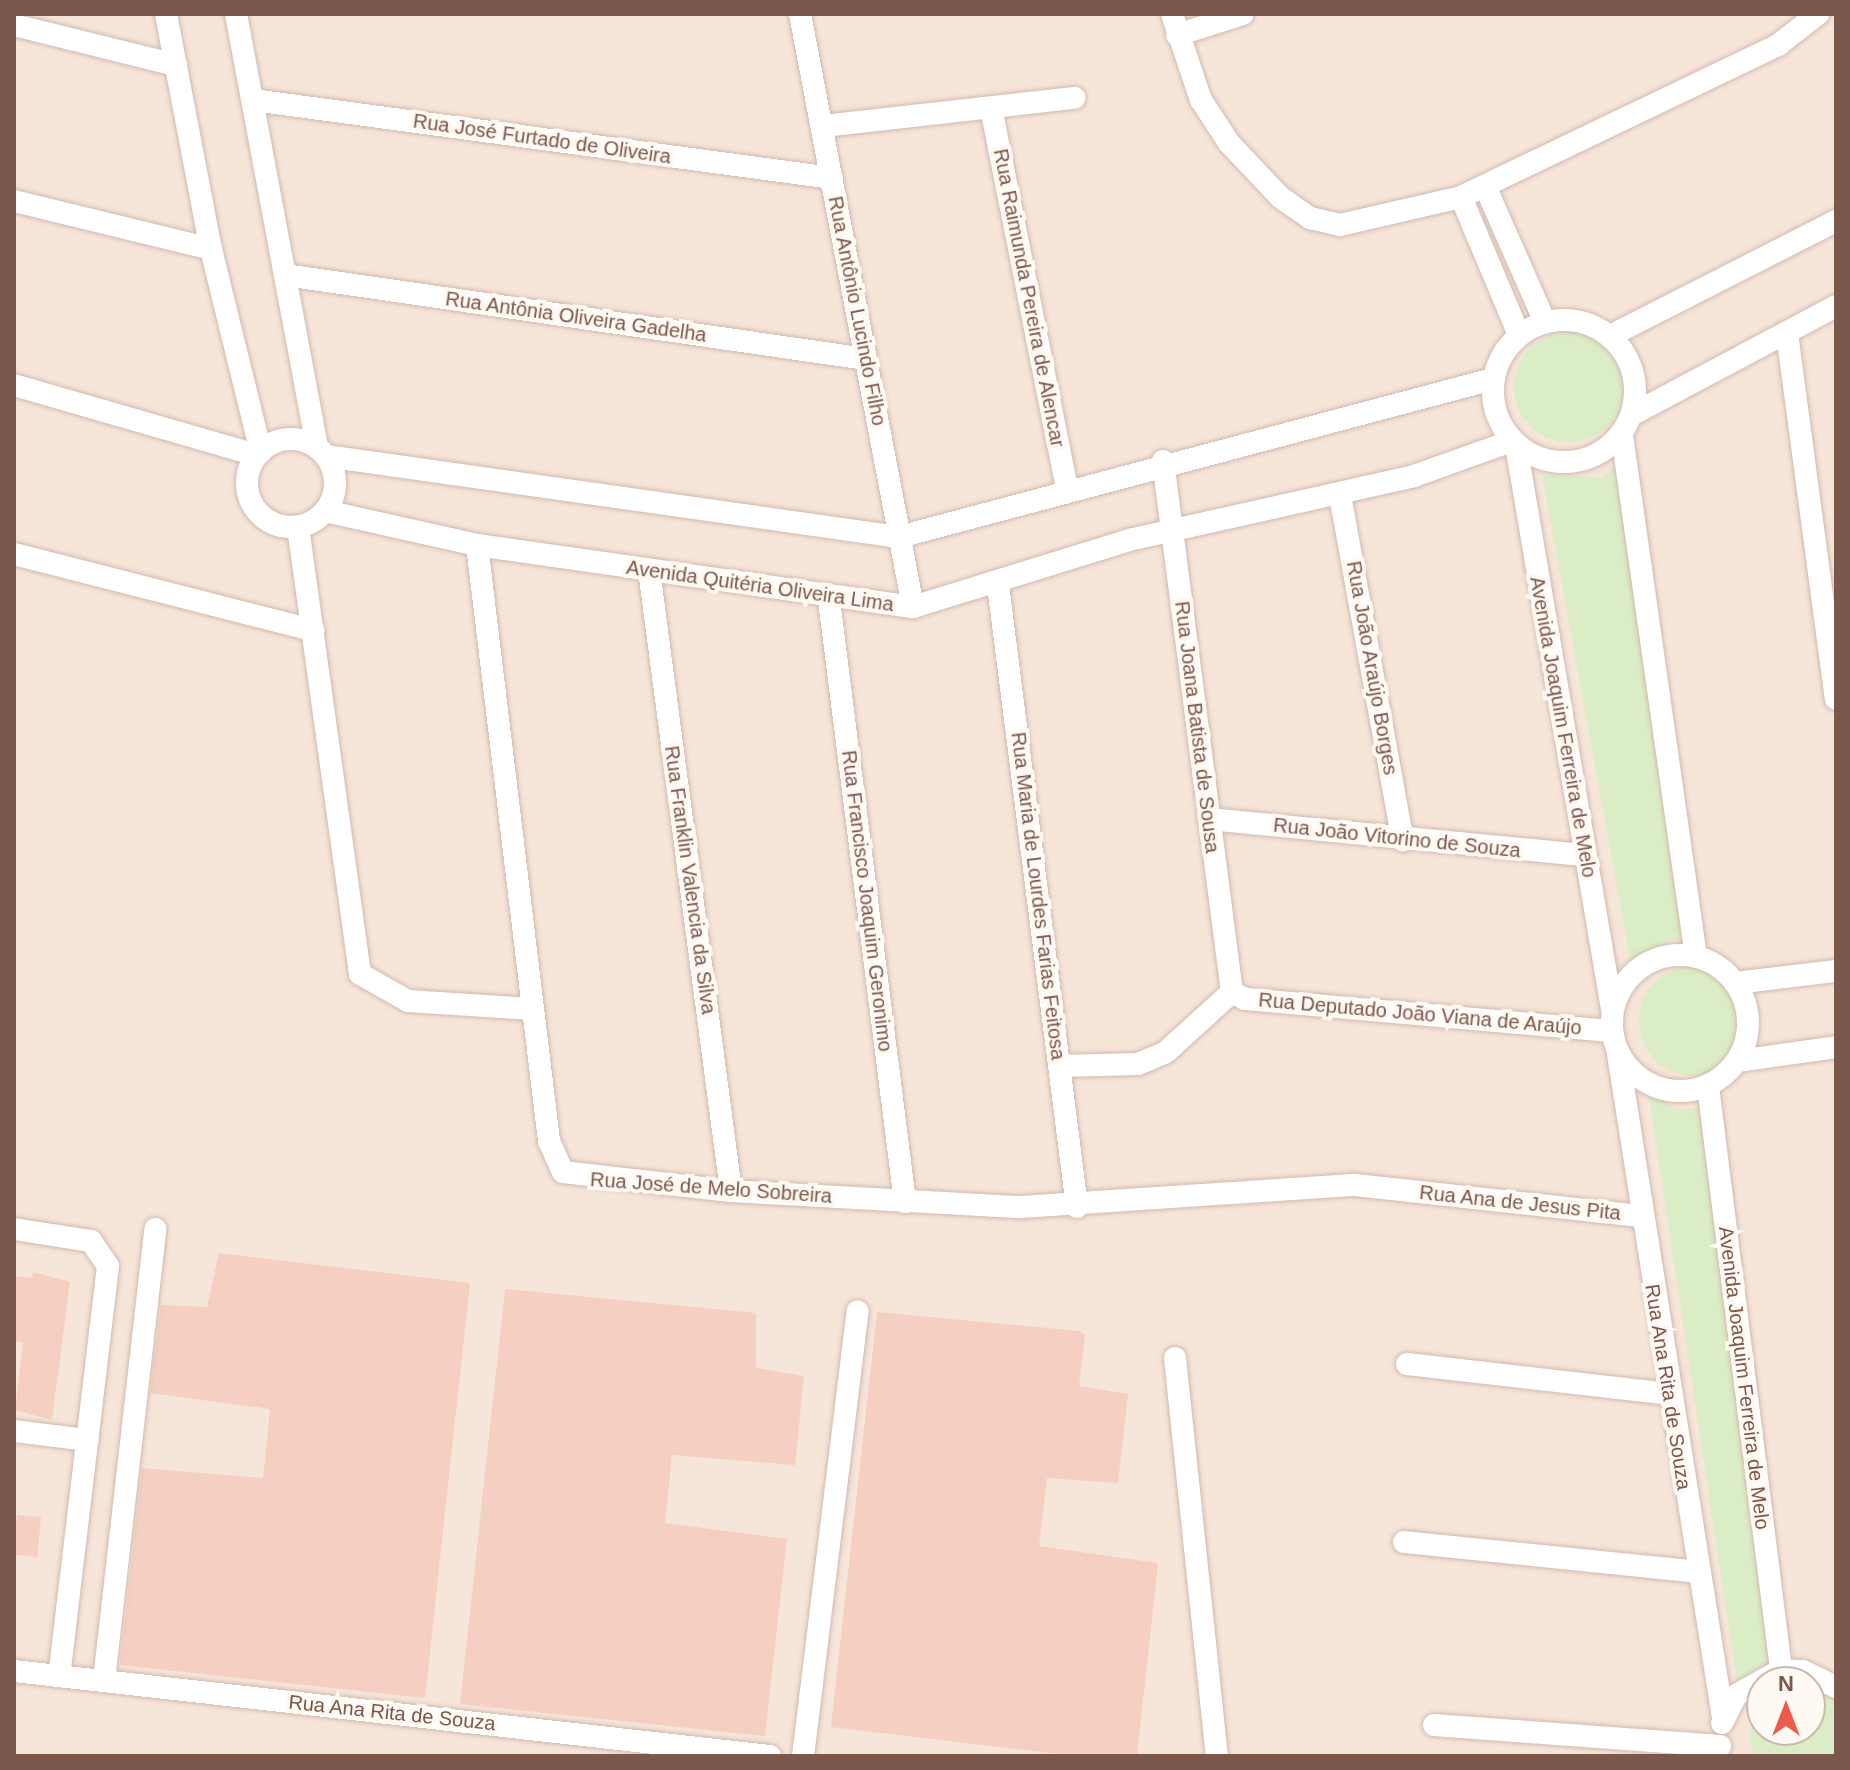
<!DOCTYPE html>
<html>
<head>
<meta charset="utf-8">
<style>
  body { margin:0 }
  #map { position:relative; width:1850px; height:1770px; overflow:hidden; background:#fef4eb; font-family:Arial,sans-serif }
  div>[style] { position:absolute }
  .residential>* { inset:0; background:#f6e5d9 }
  .green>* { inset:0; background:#dbedc7 }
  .round { border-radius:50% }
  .building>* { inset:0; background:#f5cfc1; transform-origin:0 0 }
  .roads { filter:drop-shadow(0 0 2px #d2baaf) drop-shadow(0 0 2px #d2baaf) }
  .street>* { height:22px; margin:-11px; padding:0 11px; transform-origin:11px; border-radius:11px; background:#fff }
  .street>.ring { margin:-11px; padding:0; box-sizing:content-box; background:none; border:22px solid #fff; border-radius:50% }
  span { translate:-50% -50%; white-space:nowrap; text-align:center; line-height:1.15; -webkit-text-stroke:8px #fff9f3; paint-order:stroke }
  .street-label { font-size:20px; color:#7c574b }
  .frame { position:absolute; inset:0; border:16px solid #7c574b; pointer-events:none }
  .north { position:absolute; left:1746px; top:1666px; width:80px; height:80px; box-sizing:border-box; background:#fff9f3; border:2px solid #cbb8b0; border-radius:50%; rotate:0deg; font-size:22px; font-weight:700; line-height:32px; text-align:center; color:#7c574b }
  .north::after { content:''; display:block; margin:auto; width:28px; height:36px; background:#ed5c4b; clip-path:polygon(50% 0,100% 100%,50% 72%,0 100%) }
</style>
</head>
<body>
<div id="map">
  <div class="residential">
    <div style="clip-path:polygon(evenodd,14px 14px,1836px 14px,1836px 1756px,14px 1756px,14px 14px,1762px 1682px,1810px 1682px,1810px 1730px,1762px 1730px,1762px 1682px)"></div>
  </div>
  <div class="green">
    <div class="round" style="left:1514px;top:332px;width:110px;height:110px"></div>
    <div style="clip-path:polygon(1624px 462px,1688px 940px,1669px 940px,1631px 964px,1542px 474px,1601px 478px)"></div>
    <div class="round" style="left:1639px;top:966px;width:110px;height:110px"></div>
    <div style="clip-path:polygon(1648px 1089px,1675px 1109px,1703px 1109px,1773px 1658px,1737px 1682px)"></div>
    <div style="clip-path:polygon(1810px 1684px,1836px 1693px,1836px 1756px,1753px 1756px,1750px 1732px,1762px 1704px,1762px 1730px,1810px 1730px)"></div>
  </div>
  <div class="building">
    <div style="clip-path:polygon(219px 1253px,470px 1283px,425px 1698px,120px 1665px,142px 1468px,263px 1478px,270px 1409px,150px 1393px,161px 1305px,207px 1307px)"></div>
    <div style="clip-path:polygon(33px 1272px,70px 1282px,52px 1420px,15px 1410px,23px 1342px,14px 1342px,14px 1276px,32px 1278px)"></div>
    <div style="clip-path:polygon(505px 1289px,756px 1313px,756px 1368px,804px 1376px,795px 1465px,672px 1455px,665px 1523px,787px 1539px,765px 1736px,460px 1704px)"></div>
    <div style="clip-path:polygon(877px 1312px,1079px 1331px,1085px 1335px,1079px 1386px,1128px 1394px,1118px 1483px,1047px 1478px,1039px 1546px,1158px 1563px,1137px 1756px,1076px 1756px,831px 1727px)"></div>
    <div style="left:17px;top:1515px;width:24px;height:40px;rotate:5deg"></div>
  </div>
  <div class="roads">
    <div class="street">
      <div style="left:166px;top:14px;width:239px;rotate:79.2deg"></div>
      <div style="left:211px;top:249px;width:209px;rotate:76.2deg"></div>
      <div style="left:236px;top:14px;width:441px;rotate:79.4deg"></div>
      <div style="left:800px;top:14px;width:604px;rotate:79.21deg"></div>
      <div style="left:1172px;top:14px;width:91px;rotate:71.4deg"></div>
      <div style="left:1201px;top:100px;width:51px;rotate:56.9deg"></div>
      <div style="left:1229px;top:143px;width:74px;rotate:46.6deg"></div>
      <div style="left:1280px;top:197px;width:37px;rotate:35deg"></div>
      <div style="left:1310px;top:218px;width:31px;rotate:13deg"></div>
      <div style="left:1340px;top:225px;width:124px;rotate:-13deg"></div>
      <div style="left:1461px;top:197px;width:352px;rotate:-25.6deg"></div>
      <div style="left:1778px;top:45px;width:51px;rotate:-37.8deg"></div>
      <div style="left:14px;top:25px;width:167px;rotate:13.9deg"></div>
      <div style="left:1177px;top:35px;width:69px;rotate:-17.7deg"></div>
      <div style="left:253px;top:100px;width:584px;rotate:7.67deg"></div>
      <div style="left:991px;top:108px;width:388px;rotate:78.7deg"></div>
      <div style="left:823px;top:126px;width:253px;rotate:-6.4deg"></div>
      <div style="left:1485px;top:186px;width:149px;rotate:66.2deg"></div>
      <div style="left:1461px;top:197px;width:150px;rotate:67.2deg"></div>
      <div style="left:14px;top:201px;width:203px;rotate:13.7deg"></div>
      <div style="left:285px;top:275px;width:587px;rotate:8.23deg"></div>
      <div class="ring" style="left:1493px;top:320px;width:120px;height:120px"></div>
      <div style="left:1787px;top:333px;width:369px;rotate:82.4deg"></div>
      <div style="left:1610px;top:336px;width:254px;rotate:-27deg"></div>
      <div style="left:14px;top:385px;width:253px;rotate:16.1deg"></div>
      <div style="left:1633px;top:414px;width:230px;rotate:-28deg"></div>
      <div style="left:1622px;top:435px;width:527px;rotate:81.93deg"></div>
      <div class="ring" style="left:247px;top:439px;width:66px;height:66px"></div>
      <div style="left:1516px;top:445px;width:572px;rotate:80.34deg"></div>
      <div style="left:326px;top:456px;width:579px;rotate:8.05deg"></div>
      <div style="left:899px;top:537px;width:615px;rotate:-14.9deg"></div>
      <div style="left:1163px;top:461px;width:535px;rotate:82.6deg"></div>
      <div style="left:1340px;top:495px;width:351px;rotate:79.7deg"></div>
      <div style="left:325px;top:511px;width:156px;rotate:12.6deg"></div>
      <div style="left:477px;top:545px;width:440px;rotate:8.1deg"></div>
      <div style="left:913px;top:607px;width:230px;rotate:-17.2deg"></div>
      <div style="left:1133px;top:539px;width:288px;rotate:-12.6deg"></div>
      <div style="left:1414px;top:476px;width:104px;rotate:-19.7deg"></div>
      <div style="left:298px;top:527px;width:451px;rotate:82.1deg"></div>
      <div style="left:360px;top:974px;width:55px;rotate:29.4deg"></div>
      <div style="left:408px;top:1001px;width:124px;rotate:3.7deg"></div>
      <div style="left:477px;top:545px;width:600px;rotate:83.11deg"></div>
      <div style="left:549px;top:1141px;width:34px;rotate:66deg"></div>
      <div style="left:563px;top:1172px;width:169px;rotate:6.5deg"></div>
      <div style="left:731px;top:1191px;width:290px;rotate:3.2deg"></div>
      <div style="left:1021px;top:1207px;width:335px;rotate:-3.8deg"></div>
      <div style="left:1355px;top:1185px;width:289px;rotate:6.2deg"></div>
      <div style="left:14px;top:554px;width:309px;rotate:14.3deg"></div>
      <div style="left:649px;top:570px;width:626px;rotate:82.48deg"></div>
      <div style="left:998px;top:585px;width:627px;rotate:82.76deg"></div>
      <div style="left:829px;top:600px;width:607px;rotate:82.8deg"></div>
      <div style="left:1209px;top:819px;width:378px;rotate:5.5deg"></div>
      <div class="ring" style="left:1612px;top:955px;width:114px;height:114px"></div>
      <div style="left:1735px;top:983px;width:102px;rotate:-6.8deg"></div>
      <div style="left:1232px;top:992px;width:15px;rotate:28deg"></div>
      <div style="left:1245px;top:999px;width:367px;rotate:5deg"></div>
      <div style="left:1618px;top:1054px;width:672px;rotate:81.01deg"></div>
      <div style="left:1737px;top:1061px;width:100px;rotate:-8deg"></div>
      <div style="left:1059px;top:1066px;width:79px;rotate:-1.5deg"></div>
      <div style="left:1138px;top:1064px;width:30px;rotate:-23deg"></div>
      <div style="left:1166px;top:1052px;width:89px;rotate:-42.3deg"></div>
      <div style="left:1708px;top:1086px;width:589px;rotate:82.87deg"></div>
      <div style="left:14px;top:1229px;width:78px;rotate:8.9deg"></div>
      <div style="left:91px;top:1241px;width:30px;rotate:56deg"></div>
      <div style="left:108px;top:1266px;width:413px;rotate:96.8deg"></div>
      <div style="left:1175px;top:1358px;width:400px;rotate:84deg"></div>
      <div style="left:1407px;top:1364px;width:264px;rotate:6.5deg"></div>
      <div style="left:14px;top:1431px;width:74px;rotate:7deg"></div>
      <div style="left:1404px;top:1542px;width:296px;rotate:5.8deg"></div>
      <div style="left:14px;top:1671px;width:761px;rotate:6.42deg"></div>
      <div style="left:104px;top:1680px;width:454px;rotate:-83.5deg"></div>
      <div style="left:1722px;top:1723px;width:31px;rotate:-63deg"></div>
      <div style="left:1736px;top:1695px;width:51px;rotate:-29.1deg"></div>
      <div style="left:1781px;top:1670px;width:22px;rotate:3deg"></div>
      <div style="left:1803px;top:1671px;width:37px;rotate:26deg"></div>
      <div style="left:1434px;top:1725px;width:287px;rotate:4.2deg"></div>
      <div style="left:803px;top:1756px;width:448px;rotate:-83deg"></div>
    </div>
  </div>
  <div class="street-label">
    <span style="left:542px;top:139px;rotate:8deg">Rua José Furtado de Oliveira</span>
    <span style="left:1029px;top:298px;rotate:79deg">Rua Raimunda Pereira de Alencar</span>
    <span style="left:857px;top:311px;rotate:79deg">Rua Antônio Lucindo Filho</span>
    <span style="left:576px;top:317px;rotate:8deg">Rua Antônia Oliveira Gadelha</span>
    <span style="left:760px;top:586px;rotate:8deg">Avenida Quitéria Oliveira Lima</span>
    <span style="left:1372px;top:668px;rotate:80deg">Rua João Araújo Borges</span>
    <span style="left:1197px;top:727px;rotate:83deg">Rua Joana Batista de Sousa</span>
    <span style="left:1563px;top:727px;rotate:80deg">Avenida Joaquim Ferreira de Melo</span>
    <span style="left:1397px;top:838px;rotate:6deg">Rua João Vitorino de Souza</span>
    <span style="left:690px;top:880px;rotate:82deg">Rua Franklin Valencia da Silva</span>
    <span style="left:1038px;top:896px;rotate:83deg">Rua Maria de Lourdes Farias Feitosa</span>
    <span style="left:867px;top:901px;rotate:83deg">Rua Francisco Joaquim Geronimo</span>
    <span style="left:1420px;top:1014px;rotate:5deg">Rua Deputado João Viana de Araújo</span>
    <span style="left:711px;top:1188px;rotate:4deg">Rua José de Melo Sobreira</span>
    <span style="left:1520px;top:1203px;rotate:6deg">Rua Ana de Jesus Pita</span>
    <span style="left:1744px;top:1378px;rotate:83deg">Avenida Joaquim Ferreira de Melo</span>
    <span style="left:1668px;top:1387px;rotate:81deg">Rua Ana Rita de Souza</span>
    <span style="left:392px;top:1713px;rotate:6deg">Rua Ana Rita de Souza</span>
  </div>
  <div class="frame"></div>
  <div class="north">N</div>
</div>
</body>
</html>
